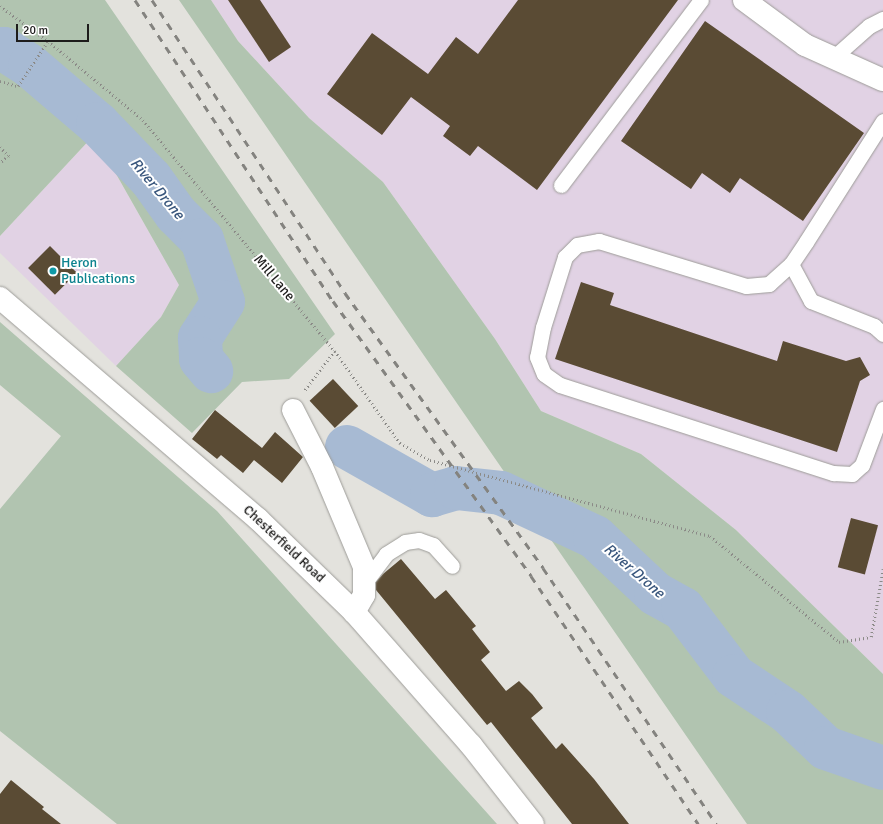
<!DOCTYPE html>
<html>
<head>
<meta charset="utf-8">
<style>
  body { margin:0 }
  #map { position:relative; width:883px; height:824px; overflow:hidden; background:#e3e2dd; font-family:Signika,sans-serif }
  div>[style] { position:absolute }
  .industrial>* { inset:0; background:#e1d2e4 }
  .green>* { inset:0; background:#b1c4b0 }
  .river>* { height:44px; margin:-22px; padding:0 22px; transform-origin:22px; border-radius:22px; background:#a7bad3 }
  .building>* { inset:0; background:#5a4b34; transform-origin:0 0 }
  .path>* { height:2.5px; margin-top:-1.25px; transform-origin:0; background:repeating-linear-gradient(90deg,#8b8a87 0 1px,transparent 0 4px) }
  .roads { filter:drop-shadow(0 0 1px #9d9c98) drop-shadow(0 0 1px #9d9c98) }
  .service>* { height:15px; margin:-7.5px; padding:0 7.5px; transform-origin:7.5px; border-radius:7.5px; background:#fff }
  .minor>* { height:22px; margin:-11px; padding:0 11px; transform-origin:11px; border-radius:11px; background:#fff }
  .secondary>* { height:22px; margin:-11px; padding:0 11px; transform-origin:11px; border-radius:11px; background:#fff }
  .rail>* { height:3px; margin-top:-1.5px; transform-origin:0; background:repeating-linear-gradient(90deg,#84837f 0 7px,transparent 0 14px) }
  .dots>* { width:11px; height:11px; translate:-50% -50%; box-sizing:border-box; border:2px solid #fff; border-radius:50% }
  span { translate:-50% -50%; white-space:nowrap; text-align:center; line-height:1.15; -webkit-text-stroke:4px #fff; paint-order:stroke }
  .culture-label { font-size:14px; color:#0d838f }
  .left { translate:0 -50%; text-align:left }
  .street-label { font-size:14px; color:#1d1c1b }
  .water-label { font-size:15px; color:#3a577d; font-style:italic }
  .scale { position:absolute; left:16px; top:24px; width:73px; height:18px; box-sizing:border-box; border:2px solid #1d1c1b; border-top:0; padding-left:5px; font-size:12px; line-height:14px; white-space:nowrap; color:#1d1c1b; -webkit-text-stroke:3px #fff; paint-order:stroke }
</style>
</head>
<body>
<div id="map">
  <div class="industrial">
    <div style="clip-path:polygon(211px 0,883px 0,883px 674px,736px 530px,641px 454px,541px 411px,495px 339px,383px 182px,309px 118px,238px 41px)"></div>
    <div style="clip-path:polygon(94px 135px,179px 285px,161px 317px,116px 366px,0 253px,0 236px)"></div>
  </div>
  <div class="green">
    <div style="clip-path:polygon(0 0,105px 0,335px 334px,289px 379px,242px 382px,192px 433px,116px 366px,161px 317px,179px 285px,94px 135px,0 236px)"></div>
    <div style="clip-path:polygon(179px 0,211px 0,238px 41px,309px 118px,383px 182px,495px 339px,541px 411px,641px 454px,736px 530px,883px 674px,883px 824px,747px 824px)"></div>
    <div style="clip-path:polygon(0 322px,217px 511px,497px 824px,117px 824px,0 731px,0 509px,61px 436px,0 385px)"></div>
  </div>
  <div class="river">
    <div style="left:0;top:49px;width:4px"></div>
    <div style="left:4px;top:49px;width:31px;rotate:33deg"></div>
    <div style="left:30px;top:66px;width:89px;rotate:40.5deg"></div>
    <div style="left:98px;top:124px;width:76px;rotate:46.1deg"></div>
    <div style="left:151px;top:179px;width:43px;rotate:54.5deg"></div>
    <div style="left:176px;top:214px;width:37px;rotate:45deg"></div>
    <div style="left:202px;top:240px;width:65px;rotate:71.3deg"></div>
    <div style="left:223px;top:302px;width:43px;rotate:122.6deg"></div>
    <div style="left:200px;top:338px;width:21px;rotate:87deg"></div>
    <div style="left:201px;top:359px;width:16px;rotate:50deg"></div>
    <div style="left:347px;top:447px;width:98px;rotate:29.5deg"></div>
    <div style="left:432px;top:495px;width:25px;rotate:-16deg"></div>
    <div style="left:456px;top:488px;width:45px;rotate:6.3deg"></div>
    <div style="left:501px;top:493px;width:104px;rotate:25.1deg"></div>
    <div style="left:595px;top:537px;width:83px;rotate:43.1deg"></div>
    <div style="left:656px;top:594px;width:31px;rotate:29deg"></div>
    <div style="left:683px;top:609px;width:84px;rotate:52.7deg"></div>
    <div style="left:734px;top:676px;width:65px;rotate:33.7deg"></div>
    <div style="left:788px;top:712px;width:52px;rotate:43.5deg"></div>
    <div style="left:826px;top:748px;width:60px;rotate:19.3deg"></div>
  </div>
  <div class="building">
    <div style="clip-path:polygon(228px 0,260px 0,291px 47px,269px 62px)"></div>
    <div style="clip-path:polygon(518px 0,678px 0,537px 190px,478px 146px,470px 156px,443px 136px,450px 126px,411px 97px,382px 135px,327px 94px,372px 33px,428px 74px,456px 37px,478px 54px)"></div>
    <div style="clip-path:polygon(705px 21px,864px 133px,803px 221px,740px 178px,730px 193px,702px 173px,691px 189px,621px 141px)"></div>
    <div style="left:50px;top:246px;width:38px;height:31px;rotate:45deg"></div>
    <div style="clip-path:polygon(581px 282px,614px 293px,610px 305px,777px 361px,783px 341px,846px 361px,860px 357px,870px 375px,860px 381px,837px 452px,555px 359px)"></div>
    <div style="left:333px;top:379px;width:37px;height:32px;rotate:47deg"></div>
    <div style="clip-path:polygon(215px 410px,262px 448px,275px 432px,303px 457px,282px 483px,254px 460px,243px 473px,221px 455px,217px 459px,192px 439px)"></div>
    <div style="left:851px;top:518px;width:28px;height:51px;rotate:15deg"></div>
    <div style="clip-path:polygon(401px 559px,435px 599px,446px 590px,476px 626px,472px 629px,490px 652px,481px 660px,506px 691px,519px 681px,532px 694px,543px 708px,531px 718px,556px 749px,562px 743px,594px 779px,629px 824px,572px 824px,491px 722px,487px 725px,376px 590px,376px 582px,383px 574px)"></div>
    <div style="clip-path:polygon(11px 780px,44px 807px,42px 809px,61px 824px,0 824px,0 794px)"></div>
  </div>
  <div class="path">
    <div style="left:0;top:6px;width:59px;rotate:36.1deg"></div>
    <div style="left:48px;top:41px;width:124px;rotate:39.7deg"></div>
    <div style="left:143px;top:120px;width:300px;rotate:50.3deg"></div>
    <div style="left:335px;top:351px;width:51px;rotate:127.1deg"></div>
    <div style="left:0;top:81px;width:19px;rotate:16deg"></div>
    <div style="left:18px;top:86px;width:54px;rotate:-56.3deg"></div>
    <div style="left:0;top:147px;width:13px;rotate:45deg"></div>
    <div style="left:9px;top:156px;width:11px;rotate:142deg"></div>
    <div style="left:335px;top:351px;width:113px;rotate:54.8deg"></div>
    <div style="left:400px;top:443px;width:34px;rotate:30deg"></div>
    <div style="left:430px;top:460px;width:290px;rotate:15.2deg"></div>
    <div style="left:710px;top:536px;width:167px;rotate:39.4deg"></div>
    <div style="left:839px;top:642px;width:32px;rotate:-9deg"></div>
    <div style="left:871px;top:637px;width:69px;rotate:-80deg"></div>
  </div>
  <div class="roads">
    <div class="service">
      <div style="left:833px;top:58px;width:48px;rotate:-41.6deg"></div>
      <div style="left:869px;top:26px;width:16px;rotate:-27deg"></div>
      <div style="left:883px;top:121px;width:143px;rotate:122.5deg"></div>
      <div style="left:806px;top:242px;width:27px;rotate:124deg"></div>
      <div style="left:791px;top:264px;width:30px;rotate:138deg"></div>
      <div style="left:769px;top:284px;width:23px;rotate:175deg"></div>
      <div style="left:746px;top:286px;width:154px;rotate:-163deg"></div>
      <div style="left:599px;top:241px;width:22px;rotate:170deg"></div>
      <div style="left:577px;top:245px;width:17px;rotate:135deg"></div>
      <div style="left:565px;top:257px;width:73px;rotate:107.4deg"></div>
      <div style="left:543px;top:327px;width:31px;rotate:101deg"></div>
      <div style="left:537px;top:357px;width:18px;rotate:68deg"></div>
      <div style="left:544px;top:374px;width:19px;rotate:35deg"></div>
      <div style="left:560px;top:385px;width:287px;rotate:17.9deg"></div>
      <div style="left:833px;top:473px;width:19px;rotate:3deg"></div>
      <div style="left:852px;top:474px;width:13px;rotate:-42deg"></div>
      <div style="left:862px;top:465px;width:60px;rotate:-69.4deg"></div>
      <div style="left:561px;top:185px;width:232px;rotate:-52.9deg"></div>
      <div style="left:791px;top:264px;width:42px;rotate:61.6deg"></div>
      <div style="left:811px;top:301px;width:68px;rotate:21.6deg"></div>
      <div style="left:874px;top:326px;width:12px;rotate:42deg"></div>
      <div style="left:366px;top:581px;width:34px;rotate:-53deg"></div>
      <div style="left:386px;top:554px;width:22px;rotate:-32deg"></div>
      <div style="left:405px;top:542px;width:14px;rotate:-8deg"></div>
      <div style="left:419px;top:540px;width:15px;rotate:20deg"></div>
      <div style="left:433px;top:545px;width:28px;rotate:48deg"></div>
    </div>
    <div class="minor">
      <div style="left:744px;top:0;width:76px;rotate:36.4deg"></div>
      <div style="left:805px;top:45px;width:85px;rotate:24.2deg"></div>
      <div style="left:293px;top:410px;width:64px;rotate:63deg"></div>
      <div style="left:322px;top:467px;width:108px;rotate:67.2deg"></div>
      <div style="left:364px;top:567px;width:28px;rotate:90deg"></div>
      <div style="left:364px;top:595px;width:20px;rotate:120deg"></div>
    </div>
    <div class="secondary">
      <div style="left:0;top:298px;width:340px;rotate:40.6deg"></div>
      <div style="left:258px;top:519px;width:134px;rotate:44.1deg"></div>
      <div style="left:354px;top:612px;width:177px;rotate:48.7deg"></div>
      <div style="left:471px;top:745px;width:100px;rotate:51.9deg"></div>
    </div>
  </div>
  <div class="rail">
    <div style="left:135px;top:0;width:360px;rotate:56.7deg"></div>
    <div style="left:333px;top:301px;width:339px;rotate:54.2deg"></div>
    <div style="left:531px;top:576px;width:299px;rotate:56deg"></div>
    <div style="left:152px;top:0;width:351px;rotate:56.6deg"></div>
    <div style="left:345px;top:293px;width:339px;rotate:54.2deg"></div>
    <div style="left:543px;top:568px;width:309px;rotate:55.9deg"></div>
  </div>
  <div class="dots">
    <div style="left:53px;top:271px;background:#0f9aa8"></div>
  </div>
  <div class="culture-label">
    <span class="left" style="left:61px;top:271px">Heron<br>Publications</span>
  </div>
  <div class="street-label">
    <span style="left:274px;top:278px;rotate:50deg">Mill Lane</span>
    <span style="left:284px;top:544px;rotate:43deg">Chesterfield Road</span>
  </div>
  <div class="water-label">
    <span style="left:157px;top:189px;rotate:50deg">River Drone</span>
    <span style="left:634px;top:571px;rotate:41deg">River Drone</span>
  </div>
  <div class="scale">20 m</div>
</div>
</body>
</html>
